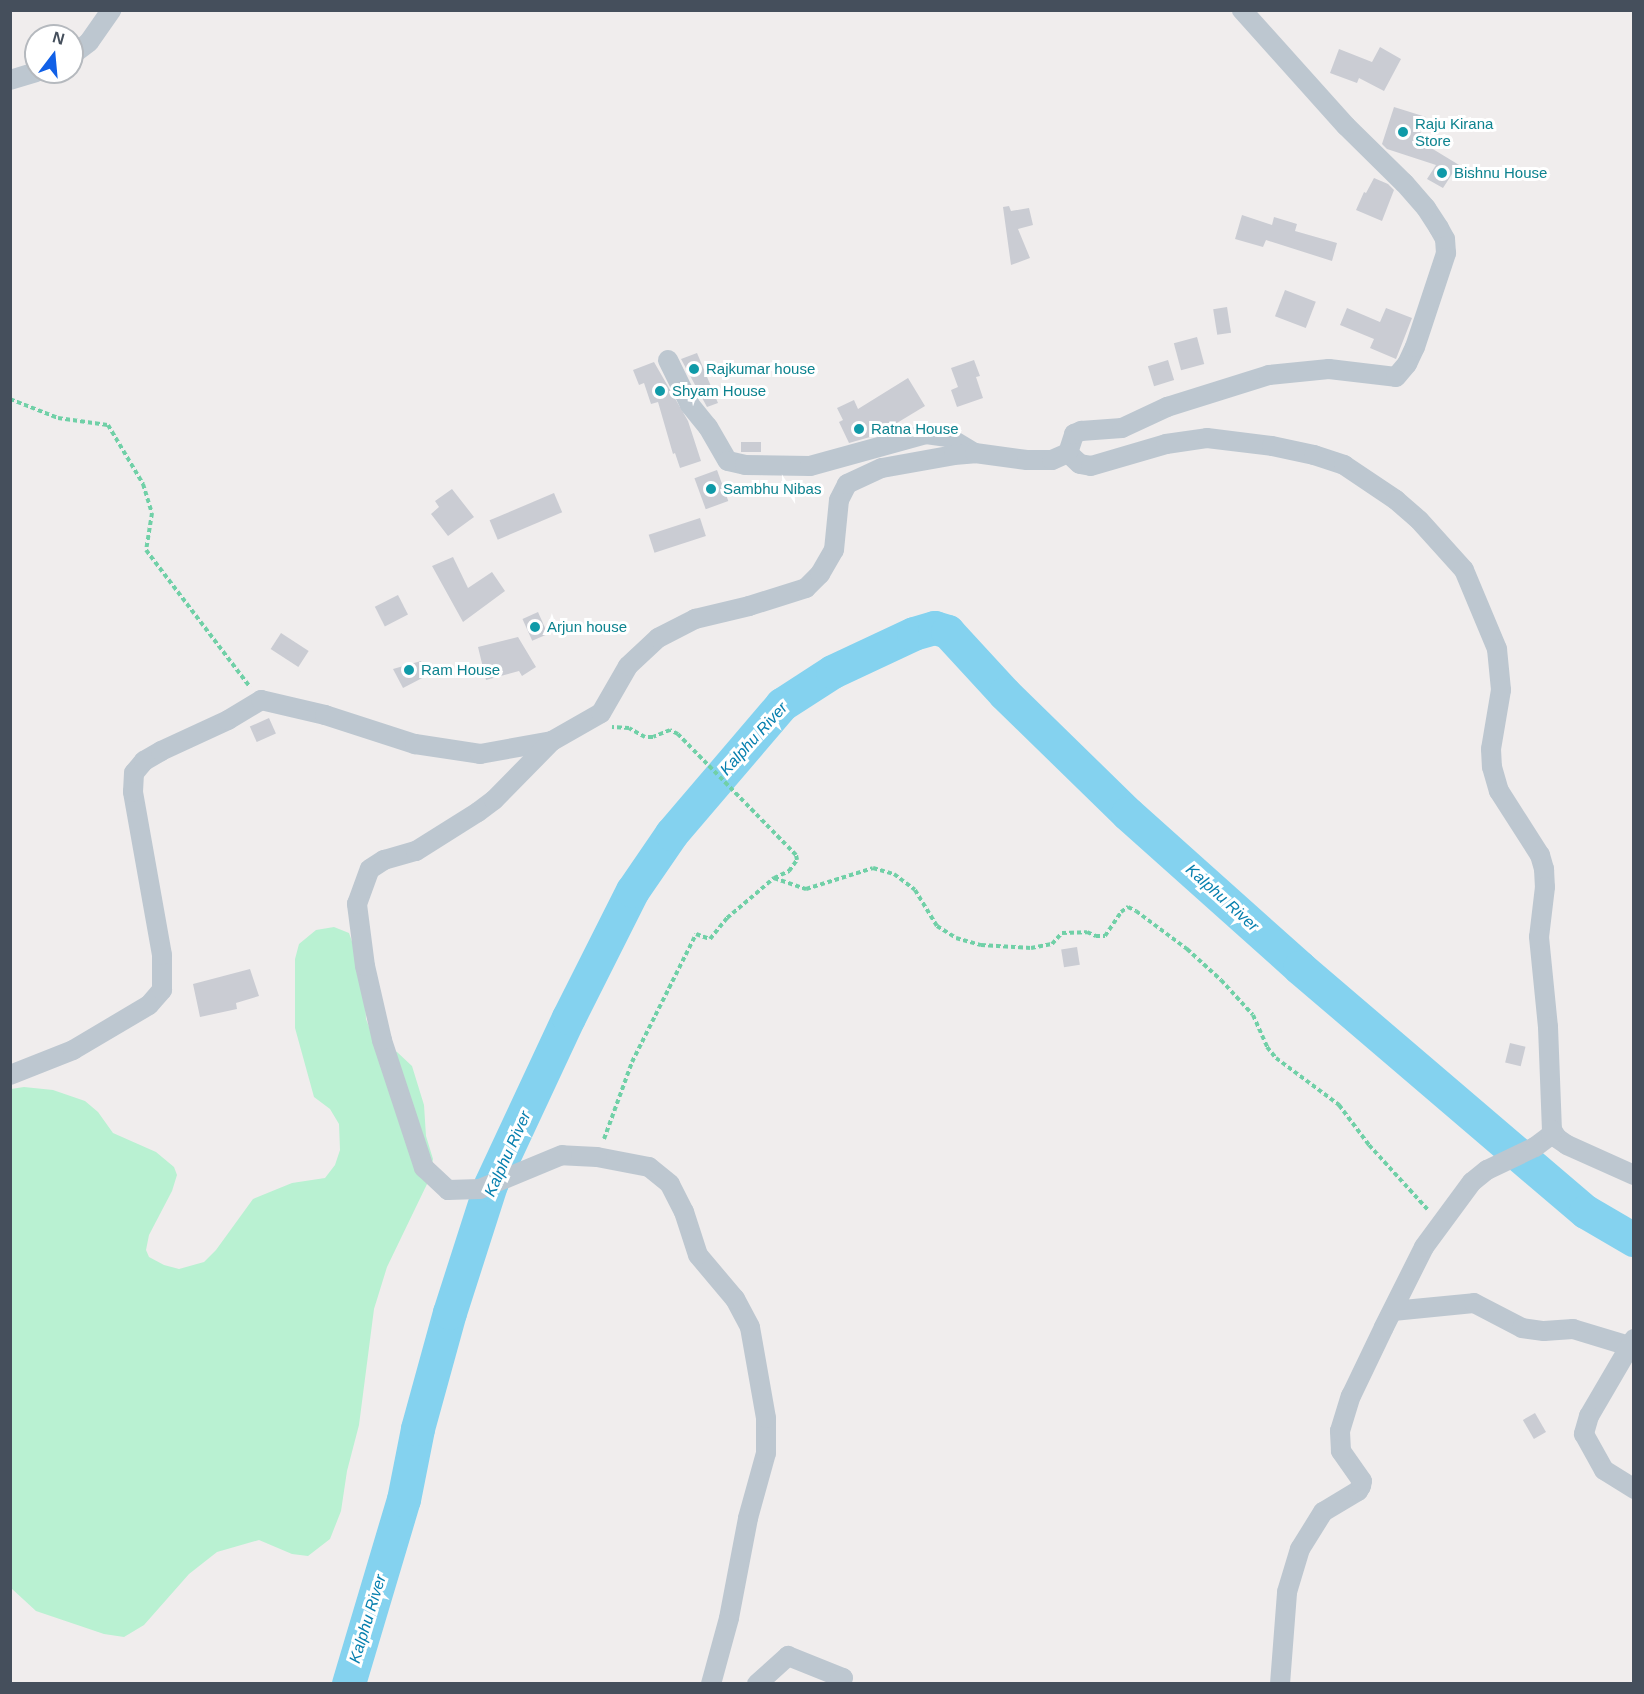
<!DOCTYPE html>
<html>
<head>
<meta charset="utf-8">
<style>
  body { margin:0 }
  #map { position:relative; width:1644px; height:1694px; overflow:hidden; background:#f0eded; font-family:Helvetica,sans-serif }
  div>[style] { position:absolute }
  .green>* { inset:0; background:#b9f1d2 }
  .river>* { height:34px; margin:-17px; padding:0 17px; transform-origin:17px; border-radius:17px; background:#84d2ef }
  .building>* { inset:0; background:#caccd3; transform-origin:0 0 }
  .path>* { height:4px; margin-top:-2px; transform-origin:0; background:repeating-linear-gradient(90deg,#70d0a7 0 4.5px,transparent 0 7.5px) }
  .minor>* { height:20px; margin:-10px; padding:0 10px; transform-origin:10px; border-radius:10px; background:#bdc7d0 }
  .dots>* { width:16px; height:16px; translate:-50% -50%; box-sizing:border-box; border:3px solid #fff; border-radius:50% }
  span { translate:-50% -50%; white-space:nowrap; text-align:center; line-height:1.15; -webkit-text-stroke:6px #fff; paint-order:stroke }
  .culture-label { font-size:15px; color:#0d838f }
  .left { translate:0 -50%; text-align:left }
  .water-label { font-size:16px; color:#067fae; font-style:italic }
  .frame { position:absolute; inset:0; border:12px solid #454f5c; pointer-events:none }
  .north { position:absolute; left:24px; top:24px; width:60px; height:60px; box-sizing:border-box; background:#fff; border:2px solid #b5b9be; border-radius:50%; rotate:16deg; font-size:16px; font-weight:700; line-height:24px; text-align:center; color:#454f5c }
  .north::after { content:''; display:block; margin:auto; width:21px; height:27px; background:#1160e7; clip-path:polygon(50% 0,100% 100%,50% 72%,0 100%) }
</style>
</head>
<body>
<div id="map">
  <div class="green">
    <div style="clip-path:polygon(334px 927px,349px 933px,364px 976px,366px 1019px,372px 1035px,377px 1044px,397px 1052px,412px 1066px,424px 1105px,426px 1136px,433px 1159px,428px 1182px,387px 1267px,374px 1309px,359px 1425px,347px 1471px,341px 1511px,330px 1539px,308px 1556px,292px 1554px,259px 1540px,217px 1552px,189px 1574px,144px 1625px,124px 1637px,104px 1634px,36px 1611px,11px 1588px,11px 1089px,24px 1087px,53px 1090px,85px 1101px,98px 1112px,113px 1133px,156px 1152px,174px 1167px,177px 1175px,172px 1191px,149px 1235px,146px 1250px,149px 1257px,164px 1265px,179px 1269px,204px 1262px,216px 1250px,253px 1199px,292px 1183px,325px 1178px,335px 1165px,340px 1150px,339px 1124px,330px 1109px,314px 1097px,295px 1028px,295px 959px,299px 944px,316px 930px)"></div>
  </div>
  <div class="river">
    <div style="left:349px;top:1684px;width:192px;rotate:-73.4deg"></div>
    <div style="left:404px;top:1500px;width:72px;rotate:-78.8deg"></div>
    <div style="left:418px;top:1429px;width:120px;rotate:-74.6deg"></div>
    <div style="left:450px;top:1313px;width:134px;rotate:-72.2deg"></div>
    <div style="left:491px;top:1185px;width:184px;rotate:-65deg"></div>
    <div style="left:569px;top:1018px;width:142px;rotate:-63.3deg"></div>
    <div style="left:633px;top:891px;width:69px;rotate:-55.6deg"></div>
    <div style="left:672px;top:834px;width:170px;rotate:-49.5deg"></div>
    <div style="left:782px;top:705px;width:61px;rotate:-32.9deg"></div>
    <div style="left:833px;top:672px;width:89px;rotate:-25.1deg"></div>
    <div style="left:914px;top:634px;width:22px;rotate:-16deg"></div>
    <div style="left:935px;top:628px;width:14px;rotate:17deg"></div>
    <div style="left:948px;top:632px;width:84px;rotate:47.4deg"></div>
    <div style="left:1005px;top:694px;width:172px;rotate:44.3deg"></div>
    <div style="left:1128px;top:814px;width:231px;rotate:41.8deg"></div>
    <div style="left:1300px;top:968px;width:376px;rotate:40.5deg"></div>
    <div style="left:1586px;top:1212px;width:56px;rotate:30.3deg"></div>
  </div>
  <div class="building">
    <div style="clip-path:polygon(1380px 47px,1401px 59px,1384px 91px,1359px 78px,1357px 83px,1330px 73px,1339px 49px,1372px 62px)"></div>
    <div style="clip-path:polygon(1394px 107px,1426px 117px,1418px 140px,1464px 168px,1462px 173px,1454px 171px,1443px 188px,1427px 179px,1436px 165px,1387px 149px,1382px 144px)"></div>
    <div style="clip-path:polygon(1374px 178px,1388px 184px,1394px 190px,1382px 221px,1356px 210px,1364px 192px,1366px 193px)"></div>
    <div style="clip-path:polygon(1009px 206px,1011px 211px,1029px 208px,1033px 225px,1018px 229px,1030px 258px,1011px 265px,1003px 207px)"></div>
    <div style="clip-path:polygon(1242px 215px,1272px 225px,1274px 217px,1297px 224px,1295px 231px,1337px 243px,1332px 261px,1266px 240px,1263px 247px,1235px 239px)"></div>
    <div style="left:1285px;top:290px;width:33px;height:28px;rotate:21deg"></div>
    <div style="left:1227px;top:307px;width:26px;height:14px;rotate:81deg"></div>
    <div style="clip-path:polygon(1347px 308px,1380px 322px,1386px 308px,1412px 318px,1396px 359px,1370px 348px,1374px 339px,1340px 325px)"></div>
    <div style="left:1197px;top:337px;width:28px;height:24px;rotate:75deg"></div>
    <div style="clip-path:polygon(697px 353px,718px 403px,707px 407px,681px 359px)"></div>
    <div style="clip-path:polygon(974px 360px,980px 376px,976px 377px,983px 398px,957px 407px,951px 390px,958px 387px,951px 368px)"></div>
    <div style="left:1168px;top:360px;width:21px;height:21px;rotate:73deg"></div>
    <div style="clip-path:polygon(654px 362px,688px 421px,701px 461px,680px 468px,675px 453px,673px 454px,658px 402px,651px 404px,644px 383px,639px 385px,633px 370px)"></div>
    <div style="clip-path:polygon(908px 378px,925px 406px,877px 435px,849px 443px,839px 422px,843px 420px,837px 408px,854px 400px,858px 409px)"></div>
    <div style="left:741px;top:442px;width:20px;height:10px"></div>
    <div style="left:717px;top:470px;width:33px;height:24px;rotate:70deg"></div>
    <div style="clip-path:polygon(452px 489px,474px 517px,448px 536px,431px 514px,439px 507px,435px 501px)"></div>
    <div style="left:554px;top:493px;width:21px;height:70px;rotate:67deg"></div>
    <div style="left:700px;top:518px;width:19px;height:54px;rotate:72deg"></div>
    <div style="clip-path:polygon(453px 557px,468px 588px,492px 572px,505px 591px,463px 622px,432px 566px)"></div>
    <div style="left:398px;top:595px;width:22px;height:26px;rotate:63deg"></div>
    <div style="left:538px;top:612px;width:24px;height:17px;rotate:66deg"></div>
    <div style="left:281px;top:633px;width:33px;height:19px;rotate:33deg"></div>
    <div style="clip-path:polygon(518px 637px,536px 667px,522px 676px,519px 671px,486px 680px,478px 647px)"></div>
    <div style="clip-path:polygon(421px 661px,428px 675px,403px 688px,393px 669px)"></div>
    <div style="left:269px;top:718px;width:17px;height:21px;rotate:66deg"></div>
    <div style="left:1077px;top:947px;width:18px;height:16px;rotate:81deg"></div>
    <div style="clip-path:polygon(250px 969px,259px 996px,236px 1003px,237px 1009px,200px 1017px,193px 984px)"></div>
    <div style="left:1510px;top:1043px;width:16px;height:20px;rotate:14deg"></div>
    <div style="left:1535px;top:1413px;width:22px;height:14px;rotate:60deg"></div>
  </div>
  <div class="path">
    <div style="left:10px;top:399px;width:52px;rotate:21.6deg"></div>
    <div style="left:58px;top:418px;width:50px;rotate:8deg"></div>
    <div style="left:108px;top:425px;width:69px;rotate:59.3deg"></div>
    <div style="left:143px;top:484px;width:30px;rotate:73deg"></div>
    <div style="left:152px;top:513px;width:37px;rotate:99deg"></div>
    <div style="left:146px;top:550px;width:172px;rotate:52.8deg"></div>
    <div style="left:774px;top:878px;width:34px;rotate:19deg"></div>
    <div style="left:806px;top:889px;width:70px;rotate:-17.4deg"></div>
    <div style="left:873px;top:868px;width:22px;rotate:16deg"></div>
    <div style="left:894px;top:874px;width:26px;rotate:37deg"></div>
    <div style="left:915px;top:890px;width:42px;rotate:58.6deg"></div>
    <div style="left:937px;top:926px;width:22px;rotate:32deg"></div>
    <div style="left:956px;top:938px;width:26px;rotate:16deg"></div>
    <div style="left:981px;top:945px;width:50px;rotate:3.4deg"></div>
    <div style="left:1031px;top:948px;width:21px;rotate:-11deg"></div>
    <div style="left:1052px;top:944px;width:15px;rotate:-48deg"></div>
    <div style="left:1062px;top:933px;width:25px;rotate:-2deg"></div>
    <div style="left:1087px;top:932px;width:10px;rotate:24deg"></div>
    <div style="left:1096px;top:936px;width:9px"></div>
    <div style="left:1105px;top:936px;width:29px;rotate:-56deg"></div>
    <div style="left:1121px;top:912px;width:9px;rotate:-36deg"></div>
    <div style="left:1128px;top:907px;width:9px;rotate:27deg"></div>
    <div style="left:1136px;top:911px;width:64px;rotate:36.7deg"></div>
    <div style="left:1187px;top:949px;width:46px;rotate:42.4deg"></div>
    <div style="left:1221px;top:980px;width:47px;rotate:47.6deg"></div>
    <div style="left:1253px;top:1015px;width:35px;rotate:66deg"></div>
    <div style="left:1267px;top:1047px;width:14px;rotate:51deg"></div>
    <div style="left:1276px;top:1058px;width:79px;rotate:36.7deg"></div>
    <div style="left:1339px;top:1105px;width:50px;rotate:53.1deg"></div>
    <div style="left:1369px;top:1145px;width:89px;rotate:47.7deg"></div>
    <div style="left:604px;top:1139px;width:82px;rotate:-70deg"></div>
    <div style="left:632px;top:1062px;width:143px;rotate:-63.4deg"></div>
    <div style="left:696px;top:934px;width:15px;rotate:20deg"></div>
    <div style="left:710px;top:939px;width:27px;rotate:-51deg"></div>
    <div style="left:727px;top:918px;width:62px;rotate:-40.4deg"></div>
    <div style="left:774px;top:878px;width:17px;rotate:-25deg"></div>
    <div style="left:789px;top:871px;width:14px;rotate:-54deg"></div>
    <div style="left:797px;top:860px;width:5px;rotate:-101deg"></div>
    <div style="left:796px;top:855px;width:169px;rotate:-134.3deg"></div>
    <div style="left:678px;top:734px;width:9px;rotate:-153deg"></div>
    <div style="left:670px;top:730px;width:18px;rotate:158deg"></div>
    <div style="left:653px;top:737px;width:8px;rotate:180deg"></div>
    <div style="left:645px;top:737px;width:18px;rotate:-151deg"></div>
    <div style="left:629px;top:728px;width:17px;rotate:-177deg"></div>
  </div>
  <div class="minor">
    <div style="left:72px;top:55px;width:21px;rotate:-37deg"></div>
    <div style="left:89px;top:42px;width:39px;rotate:-55deg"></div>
    <div style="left:10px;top:80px;width:27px;rotate:-17deg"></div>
    <div style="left:668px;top:360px;width:50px;rotate:63.9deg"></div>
    <div style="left:690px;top:405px;width:28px;rotate:51deg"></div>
    <div style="left:708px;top:427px;width:39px;rotate:60deg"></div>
    <div style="left:728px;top:461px;width:17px;rotate:13deg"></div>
    <div style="left:745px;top:465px;width:65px;rotate:0.9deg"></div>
    <div style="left:810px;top:466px;width:120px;rotate:-15.4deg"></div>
    <div style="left:926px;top:434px;width:22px;rotate:8deg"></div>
    <div style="left:948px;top:437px;width:31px;rotate:31deg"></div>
    <div style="left:1068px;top:453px;width:16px;rotate:43deg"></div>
    <div style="left:1080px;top:464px;width:11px;rotate:10deg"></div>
    <div style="left:1091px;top:466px;width:78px;rotate:-16.3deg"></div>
    <div style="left:1166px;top:444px;width:41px;rotate:-8.3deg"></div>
    <div style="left:1207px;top:438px;width:65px;rotate:7deg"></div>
    <div style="left:1272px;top:446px;width:43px;rotate:12.1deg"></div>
    <div style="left:1314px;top:455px;width:32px;rotate:18deg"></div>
    <div style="left:1344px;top:465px;width:63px;rotate:33.9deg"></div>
    <div style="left:1396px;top:500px;width:30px;rotate:41deg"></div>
    <div style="left:1419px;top:520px;width:67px;rotate:48deg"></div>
    <div style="left:1464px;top:570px;width:86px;rotate:67.3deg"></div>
    <div style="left:1497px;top:649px;width:41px;rotate:84.4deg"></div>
    <div style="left:1501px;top:690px;width:60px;rotate:99.6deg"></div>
    <div style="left:1491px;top:749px;width:18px;rotate:87deg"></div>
    <div style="left:1492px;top:767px;width:25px;rotate:74deg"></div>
    <div style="left:1499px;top:791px;width:76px;rotate:57.4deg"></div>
    <div style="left:1540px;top:855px;width:15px;rotate:74deg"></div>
    <div style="left:1544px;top:869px;width:18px;rotate:87deg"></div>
    <div style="left:1545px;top:887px;width:50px;rotate:96.8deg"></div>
    <div style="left:1539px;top:937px;width:90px;rotate:84.3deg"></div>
    <div style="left:1548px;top:1027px;width:103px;rotate:87.8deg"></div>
    <div style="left:1552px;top:1130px;width:9px;rotate:58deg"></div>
    <div style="left:1557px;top:1138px;width:12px;rotate:35deg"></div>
    <div style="left:1567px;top:1145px;width:73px;rotate:24.1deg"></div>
    <div style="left:1068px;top:453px;width:20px;rotate:-72deg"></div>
    <div style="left:1074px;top:434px;width:8px;rotate:-23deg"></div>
    <div style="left:1081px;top:431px;width:41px;rotate:-4.2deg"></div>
    <div style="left:1122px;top:428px;width:50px;rotate:-25deg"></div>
    <div style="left:1167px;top:407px;width:107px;rotate:-17.4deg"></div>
    <div style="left:1269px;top:375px;width:60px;rotate:-5.7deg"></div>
    <div style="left:1329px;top:369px;width:67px;rotate:6.8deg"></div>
    <div style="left:1396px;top:377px;width:17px;rotate:-50deg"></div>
    <div style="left:1407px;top:364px;width:19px;rotate:-65deg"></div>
    <div style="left:1415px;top:347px;width:99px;rotate:-71.7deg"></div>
    <div style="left:1446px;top:253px;width:14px;rotate:-94deg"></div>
    <div style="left:1445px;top:239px;width:13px;rotate:-119deg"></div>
    <div style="left:1439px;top:228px;width:24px;rotate:-123deg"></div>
    <div style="left:1426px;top:208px;width:33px;rotate:-131deg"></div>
    <div style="left:1404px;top:183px;width:81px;rotate:-135.5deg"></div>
    <div style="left:1346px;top:126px;width:156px;rotate:-131.9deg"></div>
    <div style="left:10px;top:1075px;width:68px;rotate:-21.6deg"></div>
    <div style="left:73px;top:1050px;width:88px;rotate:-30.6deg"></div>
    <div style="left:149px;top:1005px;width:20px;rotate:-49deg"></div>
    <div style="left:162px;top:990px;width:35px;rotate:-90deg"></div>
    <div style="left:162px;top:955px;width:166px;rotate:-100.1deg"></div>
    <div style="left:133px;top:792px;width:19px;rotate:-87deg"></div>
    <div style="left:134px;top:773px;width:16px;rotate:-50deg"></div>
    <div style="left:144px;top:761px;width:20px;rotate:-30deg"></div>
    <div style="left:161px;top:751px;width:74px;rotate:-24.8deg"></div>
    <div style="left:228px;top:720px;width:39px;rotate:-31deg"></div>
    <div style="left:261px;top:700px;width:66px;rotate:13.2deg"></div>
    <div style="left:325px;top:715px;width:95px;rotate:17.9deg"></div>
    <div style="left:415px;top:744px;width:66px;rotate:8.7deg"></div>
    <div style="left:480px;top:754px;width:73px;rotate:-10.2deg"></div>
    <div style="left:1393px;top:1311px;width:81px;rotate:-5.6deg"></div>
    <div style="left:1474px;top:1303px;width:54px;rotate:27.5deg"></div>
    <div style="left:1522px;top:1328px;width:22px;rotate:8deg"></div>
    <div style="left:1544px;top:1331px;width:29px;rotate:-4deg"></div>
    <div style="left:1573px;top:1329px;width:59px;rotate:16.9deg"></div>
    <div style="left:1634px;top:1339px;width:89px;rotate:120.3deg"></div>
    <div style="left:1589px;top:1416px;width:19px;rotate:106deg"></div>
    <div style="left:1584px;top:1434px;width:41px;rotate:60.9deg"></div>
    <div style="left:1604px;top:1470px;width:36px;rotate:32deg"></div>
    <div style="left:711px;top:1684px;width:68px;rotate:-74.7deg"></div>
    <div style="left:729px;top:1618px;width:102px;rotate:-79.2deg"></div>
    <div style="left:748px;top:1518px;width:67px;rotate:-74.5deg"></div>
    <div style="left:766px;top:1453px;width:35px;rotate:-90deg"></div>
    <div style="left:766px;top:1418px;width:92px;rotate:-100deg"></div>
    <div style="left:750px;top:1327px;width:32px;rotate:-118deg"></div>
    <div style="left:735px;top:1299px;width:57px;rotate:-130.1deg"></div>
    <div style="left:698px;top:1255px;width:45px;rotate:-108deg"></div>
    <div style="left:684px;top:1212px;width:31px;rotate:-117deg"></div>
    <div style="left:670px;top:1184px;width:27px;rotate:-141deg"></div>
    <div style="left:649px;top:1167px;width:53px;rotate:-169.1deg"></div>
    <div style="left:597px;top:1157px;width:35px;rotate:-177deg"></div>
    <div style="left:562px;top:1155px;width:89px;rotate:157.5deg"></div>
    <div style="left:480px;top:1189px;width:32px;rotate:178deg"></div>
    <div style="left:448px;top:1190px;width:33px;rotate:-137deg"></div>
    <div style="left:424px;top:1168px;width:135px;rotate:-108.2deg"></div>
    <div style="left:382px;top:1040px;width:76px;rotate:-102.9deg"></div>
    <div style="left:365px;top:966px;width:63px;rotate:-97.4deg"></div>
    <div style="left:357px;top:904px;width:37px;rotate:-70deg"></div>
    <div style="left:370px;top:869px;width:17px;rotate:-33deg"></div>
    <div style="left:384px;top:860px;width:33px;rotate:-16deg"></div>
    <div style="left:416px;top:851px;width:73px;rotate:-32.2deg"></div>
    <div style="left:478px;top:812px;width:20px;rotate:-37deg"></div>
    <div style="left:494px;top:800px;width:83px;rotate:-45.5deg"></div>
    <div style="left:552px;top:741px;width:56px;rotate:-29.7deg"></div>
    <div style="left:601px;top:713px;width:54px;rotate:-60.1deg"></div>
    <div style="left:628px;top:666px;width:41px;rotate:-43deg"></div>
    <div style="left:658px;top:638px;width:42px;rotate:-27.2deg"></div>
    <div style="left:695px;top:619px;width:56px;rotate:-13.5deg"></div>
    <div style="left:749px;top:606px;width:60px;rotate:-17.5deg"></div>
    <div style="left:806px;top:588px;width:20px;rotate:-45deg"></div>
    <div style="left:820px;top:574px;width:28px;rotate:-60deg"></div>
    <div style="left:834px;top:550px;width:50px;rotate:-84.3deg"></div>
    <div style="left:839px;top:500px;width:18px;rotate:-63deg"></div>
    <div style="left:847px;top:484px;width:38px;rotate:-25deg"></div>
    <div style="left:882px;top:468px;width:73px;rotate:-10.2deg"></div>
    <div style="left:954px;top:455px;width:21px;rotate:-5deg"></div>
    <div style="left:975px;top:453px;width:52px;rotate:7.7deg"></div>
    <div style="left:1027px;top:460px;width:25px"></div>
    <div style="left:1052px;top:460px;width:17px;rotate:-24deg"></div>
    <div style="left:757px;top:1684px;width:42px;rotate:-42.1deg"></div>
    <div style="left:788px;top:1656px;width:59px;rotate:21.8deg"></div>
    <div style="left:843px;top:1678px;width:9px;rotate:139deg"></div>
    <div style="left:1280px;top:1684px;width:92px;rotate:-85.6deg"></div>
    <div style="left:1287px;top:1592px;width:45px;rotate:-73.2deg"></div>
    <div style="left:1300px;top:1549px;width:44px;rotate:-58.1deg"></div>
    <div style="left:1323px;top:1512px;width:41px;rotate:-31deg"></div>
    <div style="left:1358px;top:1491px;width:6px;rotate:-59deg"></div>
    <div style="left:1361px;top:1486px;width:5px;rotate:-79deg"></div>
    <div style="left:1362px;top:1481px;width:37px;rotate:-125deg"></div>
    <div style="left:1341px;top:1451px;width:20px;rotate:-93deg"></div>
    <div style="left:1340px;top:1431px;width:37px;rotate:-73deg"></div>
    <div style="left:1351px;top:1396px;width:76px;rotate:-64.4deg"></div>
    <div style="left:1384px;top:1327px;width:89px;rotate:-63.4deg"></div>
    <div style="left:1424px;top:1247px;width:81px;rotate:-53.6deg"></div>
    <div style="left:1472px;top:1182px;width:19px;rotate:-39deg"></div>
    <div style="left:1487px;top:1170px;width:53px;rotate:-25.6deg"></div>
    <div style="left:1535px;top:1147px;width:20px;rotate:-37deg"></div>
    <div style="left:1551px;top:1135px;width:5px;rotate:-79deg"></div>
  </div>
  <div class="dots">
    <div style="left:1403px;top:132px;background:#0f9aa8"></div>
    <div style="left:1442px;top:173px;background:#0f9aa8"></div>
    <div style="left:694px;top:369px;background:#0f9aa8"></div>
    <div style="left:660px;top:391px;background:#0f9aa8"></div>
    <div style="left:859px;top:429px;background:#0f9aa8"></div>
    <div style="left:711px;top:489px;background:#0f9aa8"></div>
    <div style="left:535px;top:627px;background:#0f9aa8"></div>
    <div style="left:409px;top:670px;background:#0f9aa8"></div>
  </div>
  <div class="culture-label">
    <span class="left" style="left:1415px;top:132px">Raju Kirana<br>Store</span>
    <span class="left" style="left:1454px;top:173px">Bishnu House</span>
    <span class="left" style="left:706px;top:369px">Rajkumar house</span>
    <span class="left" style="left:672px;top:391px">Shyam House</span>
    <span class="left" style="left:871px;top:429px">Ratna House</span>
    <span class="left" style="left:723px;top:489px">Sambhu Nibas</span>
    <span class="left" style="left:547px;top:627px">Arjun house</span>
    <span class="left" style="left:421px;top:670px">Ram House</span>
  </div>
  <div class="water-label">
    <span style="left:754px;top:739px;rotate:-48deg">Kalphu River</span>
    <span style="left:1222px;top:898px;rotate:42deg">Kalphu River</span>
    <span style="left:508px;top:1154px;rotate:-66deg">Kalphu River</span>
    <span style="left:368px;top:1619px;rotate:-73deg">Kalphu River</span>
  </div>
  <div class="frame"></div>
  <div class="north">N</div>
</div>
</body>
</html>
